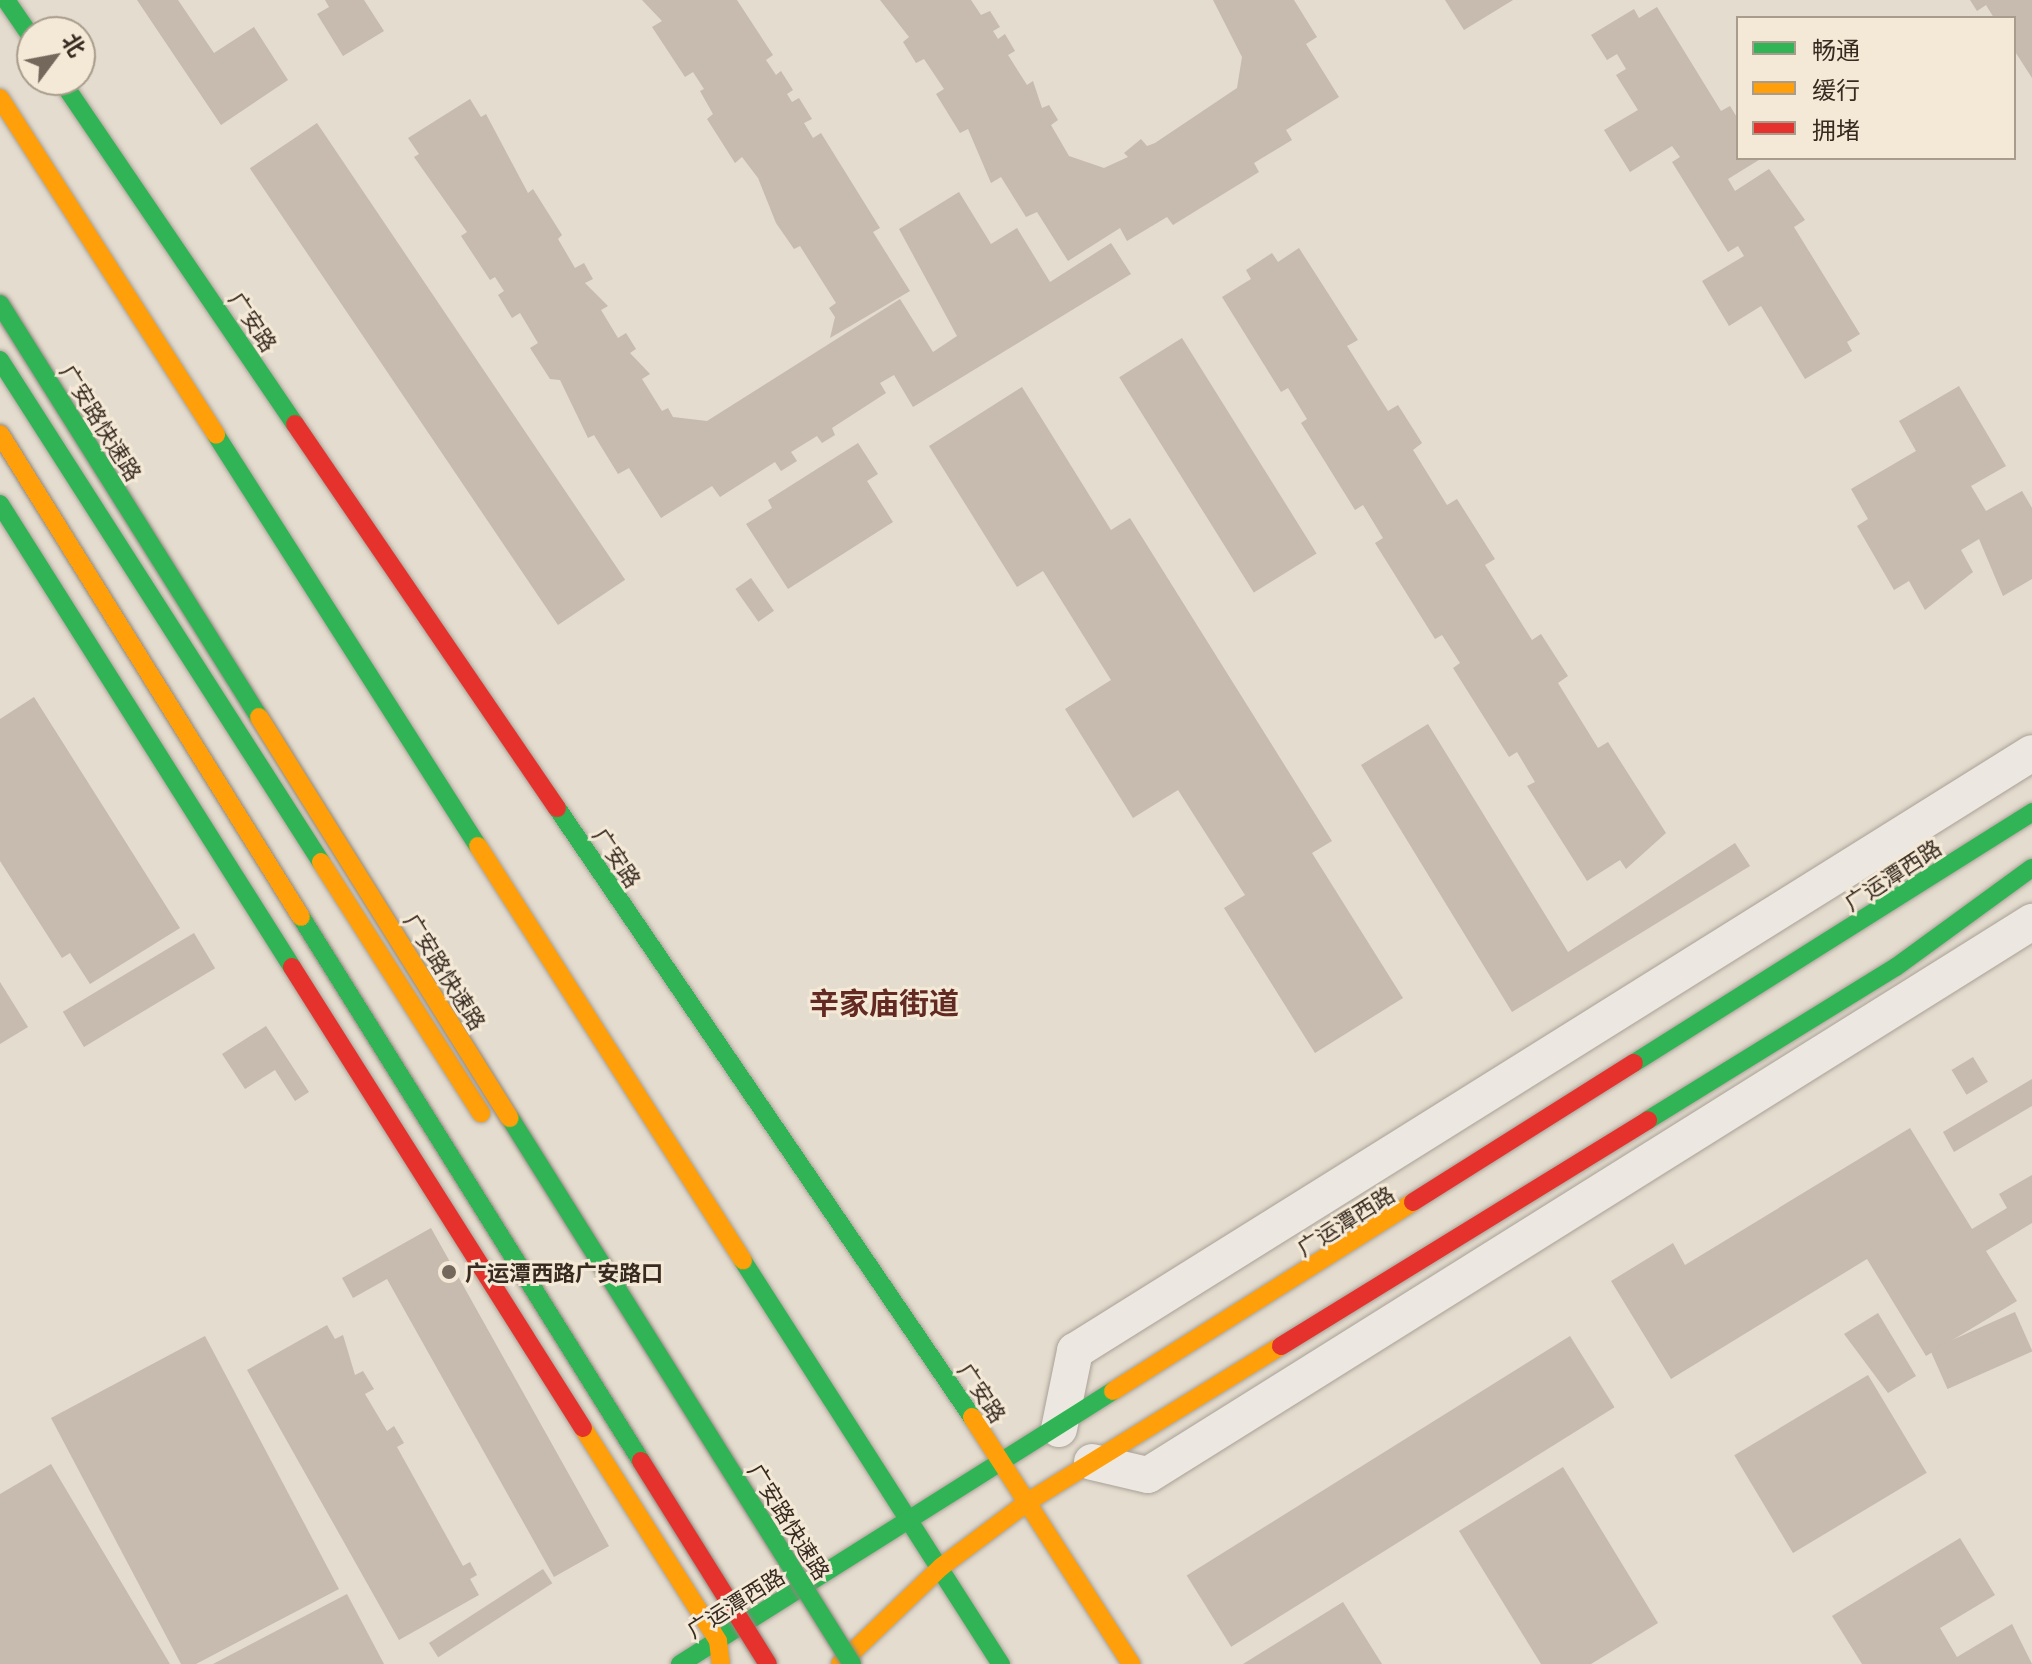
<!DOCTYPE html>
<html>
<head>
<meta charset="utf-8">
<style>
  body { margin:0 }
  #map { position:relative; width:2032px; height:1664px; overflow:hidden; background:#e4dcce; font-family:Literata,"Noto Sans SC",serif }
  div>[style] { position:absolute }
  .building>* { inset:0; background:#c7baaf; transform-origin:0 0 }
  .roads { filter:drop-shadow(0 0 2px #a9a197) drop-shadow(0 0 2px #a9a197) }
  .street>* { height:36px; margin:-18px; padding:0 18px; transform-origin:18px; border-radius:18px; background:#ece7e0 }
  .fast>* { height:18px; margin:-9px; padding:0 9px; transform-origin:9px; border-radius:9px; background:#30b455 }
  .slow>* { height:18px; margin:-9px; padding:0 9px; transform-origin:9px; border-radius:9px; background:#ff9f0a }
  .jam>* { height:18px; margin:-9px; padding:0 9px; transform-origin:9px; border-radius:9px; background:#e5322d }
  .bridges { filter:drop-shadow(0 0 2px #8f877e) drop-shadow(0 0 2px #8f877e) }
  .fast-bridge>* { height:18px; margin:-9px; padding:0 9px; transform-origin:9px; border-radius:9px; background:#30b455 }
  .slow-bridge>* { height:18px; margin:-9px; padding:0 9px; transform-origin:9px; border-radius:9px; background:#ff9f0a }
  .jam-bridge>* { height:18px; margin:-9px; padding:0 9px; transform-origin:9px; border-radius:9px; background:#e5322d }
  .dots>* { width:22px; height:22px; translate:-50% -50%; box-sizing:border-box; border:4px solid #f4e9d6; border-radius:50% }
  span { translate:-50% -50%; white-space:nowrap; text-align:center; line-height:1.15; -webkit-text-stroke:6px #f4e9d6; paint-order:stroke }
  .street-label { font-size:22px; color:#372a20 }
  .poi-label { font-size:22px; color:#372a20; font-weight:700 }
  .left { translate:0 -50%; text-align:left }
  .district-label { font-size:30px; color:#622a22; font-weight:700 }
  .legend { position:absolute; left:1736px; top:16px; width:280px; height:144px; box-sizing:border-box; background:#f4e9d6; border:2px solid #a89d8d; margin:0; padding:10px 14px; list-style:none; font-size:24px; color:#372a20 }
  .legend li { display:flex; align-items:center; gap:16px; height:40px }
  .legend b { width:40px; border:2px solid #a89d8d }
  .north { position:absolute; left:16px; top:16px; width:80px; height:80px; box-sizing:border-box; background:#f4e9d6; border:2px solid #a89d8d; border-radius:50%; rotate:58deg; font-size:22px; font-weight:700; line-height:32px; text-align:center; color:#372a20 }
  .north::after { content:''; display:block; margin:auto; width:28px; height:36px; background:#74685d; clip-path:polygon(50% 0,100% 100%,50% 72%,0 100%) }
</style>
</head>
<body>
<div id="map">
  <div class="building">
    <div style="clip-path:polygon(137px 0,178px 0,214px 53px,254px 27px,288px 80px,221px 125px)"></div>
    <div style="clip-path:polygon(325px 0,364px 0,384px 31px,343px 56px,317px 14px,329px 7px)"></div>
    <div style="clip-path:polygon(642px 0,737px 0,773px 55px,766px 60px,776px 75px,781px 71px,793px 90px,787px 94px,792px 102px,799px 98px,812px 119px,804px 123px,813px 138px,821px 133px,880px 228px,873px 232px,910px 291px,830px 338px,835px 317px,829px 308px,836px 303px,800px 246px,794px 249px,776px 223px,758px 178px,742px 157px,735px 163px,707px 119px,713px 114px,700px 91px,704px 89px,693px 72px,685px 77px,652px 27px,662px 21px)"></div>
    <div style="clip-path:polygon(880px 0,971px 0,981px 15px,990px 11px,1000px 27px,993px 31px,998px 39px,1005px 34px,1015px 51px,1008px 55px,1027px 85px,1033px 81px,1042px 108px,1049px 105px,1058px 120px,1051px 125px,1069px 156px,1104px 168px,1128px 157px,1124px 153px,1141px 139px,1147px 146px,1155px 143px,1237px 88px,1242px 57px,1213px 0,1294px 0,1317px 37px,1306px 44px,1339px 97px,1286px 130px,1292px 140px,1254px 163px,1259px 172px,1173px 225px,1167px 217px,1127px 241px,1120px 228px,1068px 261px,1037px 212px,1026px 217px,1001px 177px,991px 183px,968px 129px,960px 133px,936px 94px,944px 89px,924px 59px,916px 63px,903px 42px,909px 37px)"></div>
    <div style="clip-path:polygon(1445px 0,1513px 0,1464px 30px)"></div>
    <div style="clip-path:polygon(1970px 0,2032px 0,2032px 78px,2014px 50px,2014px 18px,1994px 18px,1986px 5px,1977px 11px)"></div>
    <div style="clip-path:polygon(1657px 7px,1721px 111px,1730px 106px,1738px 119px,1738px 158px,1762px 158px,1728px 179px,1735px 191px,1769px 169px,1805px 220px,1794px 227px,1860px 334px,1847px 342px,1852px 351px,1805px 379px,1761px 306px,1729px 326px,1702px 281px,1744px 256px,1738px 246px,1728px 252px,1672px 162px,1680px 157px,1672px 146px,1630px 172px,1604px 130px,1638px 110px,1616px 75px,1626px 69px,1617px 54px,1607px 60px,1591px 35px,1634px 9px,1639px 18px)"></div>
    <div style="clip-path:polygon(470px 99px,481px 117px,486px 114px,528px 193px,533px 189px,562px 235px,558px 239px,575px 268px,584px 263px,593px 279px,585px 283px,608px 306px,601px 310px,618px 338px,626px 333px,636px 349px,630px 353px,650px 374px,642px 379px,662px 411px,668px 408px,673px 417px,707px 421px,900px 299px,933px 352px,957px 336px,899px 229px,959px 192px,991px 244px,1017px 228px,1050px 282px,1111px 243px,1131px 274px,913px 407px,894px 375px,880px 383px,886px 393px,832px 428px,835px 435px,822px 443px,817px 436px,791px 452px,797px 461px,781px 471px,775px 462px,720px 497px,712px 486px,661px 518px,629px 468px,618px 474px,594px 435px,588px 438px,560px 380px,550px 379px,530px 348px,538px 343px,520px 313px,512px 318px,498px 295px,504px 291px,495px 277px,490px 280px,461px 236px,467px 232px,414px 157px,419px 154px,408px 138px)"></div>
    <div style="left:317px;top:123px;width:551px;height:81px;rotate:56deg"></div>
    <div style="clip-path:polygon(1299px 248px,1358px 340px,1347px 346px,1388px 411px,1398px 405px,1422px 443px,1413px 450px,1447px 505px,1457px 499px,1495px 559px,1485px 565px,1532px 640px,1541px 634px,1568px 676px,1558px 683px,1598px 748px,1608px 742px,1666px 833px,1626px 869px,1620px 860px,1587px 881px,1527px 786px,1535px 782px,1517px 752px,1509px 757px,1453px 668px,1460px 663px,1442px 635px,1435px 639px,1375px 543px,1383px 538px,1363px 505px,1355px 510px,1301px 423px,1307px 419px,1288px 388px,1281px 392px,1222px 297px,1251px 279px,1246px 270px,1272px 253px,1278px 262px)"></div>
    <div style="left:1182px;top:338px;width:254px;height:74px;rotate:58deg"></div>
    <div style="clip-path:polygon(1959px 386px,2006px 466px,1971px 486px,1986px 511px,2022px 491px,2032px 508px,2032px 579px,2003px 596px,1979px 539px,1961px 550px,1973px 572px,1925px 610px,1909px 581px,1894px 590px,1857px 526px,1868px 519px,1851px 489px,1916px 451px,1899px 421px)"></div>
    <div style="clip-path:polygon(1022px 387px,1111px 530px,1130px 518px,1332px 841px,1312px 853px,1403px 998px,1315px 1053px,1224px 908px,1245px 895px,1178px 790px,1133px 818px,1065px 709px,1111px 680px,1043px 571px,1017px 587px,929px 446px)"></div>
    <div style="clip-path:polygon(858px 443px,878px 474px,867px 481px,893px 522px,788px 589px,746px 524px,772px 508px,768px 500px)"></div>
    <div style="left:751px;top:578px;width:40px;height:19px;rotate:55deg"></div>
    <div style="clip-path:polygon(34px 697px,180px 928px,90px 984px,70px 953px,62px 958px,0 861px,0 719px)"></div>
    <div style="clip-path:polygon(1428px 724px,1568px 952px,1735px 843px,1750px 866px,1512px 1012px,1361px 765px)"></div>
    <div style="left:194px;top:933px;width:41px;height:153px;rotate:59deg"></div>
    <div style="clip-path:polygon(0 982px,28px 1027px,0 1044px)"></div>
    <div style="clip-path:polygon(266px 1026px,309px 1092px,295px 1101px,275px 1070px,245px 1089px,222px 1054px)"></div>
    <div style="left:1973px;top:1057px;width:29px;height:25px;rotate:59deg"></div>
    <div style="clip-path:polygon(2032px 1079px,2032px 1106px,1954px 1152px,1943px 1132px)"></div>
    <div style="clip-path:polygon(1910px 1128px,1972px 1229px,2007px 1208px,1999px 1194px,2032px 1175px,2032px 1223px,1986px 1251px,2017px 1301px,1926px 1356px,1867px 1259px,1671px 1379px,1611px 1281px,1673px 1243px,1685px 1265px)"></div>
    <div style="clip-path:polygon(431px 1228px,609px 1546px,554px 1577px,387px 1279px,353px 1298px,342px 1278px)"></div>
    <div style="left:2015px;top:1312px;width:43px;height:93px;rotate:66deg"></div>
    <div style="clip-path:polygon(1878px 1313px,1916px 1376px,1888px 1393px,1844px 1334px)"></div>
    <div style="clip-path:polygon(327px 1325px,335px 1339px,343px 1335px,355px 1375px,363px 1371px,374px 1389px,365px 1394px,387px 1431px,394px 1426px,404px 1443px,397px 1447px,463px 1566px,470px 1562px,477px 1575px,470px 1579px,479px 1595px,399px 1640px,247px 1370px)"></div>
    <div style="clip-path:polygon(205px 1336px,339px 1589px,196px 1664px,181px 1664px,51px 1418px)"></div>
    <div style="left:1570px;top:1336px;width:84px;height:452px;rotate:58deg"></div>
    <div style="left:1868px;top:1375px;width:114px;height:156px;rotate:59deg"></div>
    <div style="clip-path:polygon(51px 1464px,58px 1476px,170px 1664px,0 1664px,0 1494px)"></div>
    <div style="clip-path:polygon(1563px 1467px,1658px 1623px,1591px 1664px,1541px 1664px,1459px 1531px)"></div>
    <div style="clip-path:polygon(1960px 1538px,1995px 1595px,1940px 1628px,1957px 1657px,2012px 1624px,2032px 1664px,1862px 1664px,1832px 1616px)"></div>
    <div style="left:543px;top:1569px;width:17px;height:136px;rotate:57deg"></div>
    <div style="clip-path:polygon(347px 1594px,384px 1664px,213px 1664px)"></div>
    <div style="clip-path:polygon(1343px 1602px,1382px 1664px,1243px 1664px)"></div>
  </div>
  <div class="roads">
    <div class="street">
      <div style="left:1059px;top:1429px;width:80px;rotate:-78.4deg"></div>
      <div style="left:1075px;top:1351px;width:1128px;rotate:-32deg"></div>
      <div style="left:1092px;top:1462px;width:57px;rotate:13.1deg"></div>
      <div style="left:1148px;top:1475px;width:1043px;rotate:-32.03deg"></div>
    </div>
    <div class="fast">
      <div style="left:6px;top:0;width:46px;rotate:55.6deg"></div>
      <div style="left:61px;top:80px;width:416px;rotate:55.8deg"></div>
      <div style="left:0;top:360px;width:596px;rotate:57.4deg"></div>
      <div style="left:216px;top:435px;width:487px;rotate:57.5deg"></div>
      <div style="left:0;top:504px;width:547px;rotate:57.76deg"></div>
      <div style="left:557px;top:808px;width:737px;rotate:55.73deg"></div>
      <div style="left:1634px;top:1063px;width:471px;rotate:-32.2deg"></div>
      <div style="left:1648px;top:1120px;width:291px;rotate:-31.7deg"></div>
      <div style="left:1896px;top:967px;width:168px;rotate:-36.1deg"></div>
      <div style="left:743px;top:1261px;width:479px;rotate:57.4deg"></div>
      <div style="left:680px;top:1664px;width:512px;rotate:-32.23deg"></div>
    </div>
    <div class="slow">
      <div style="left:0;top:98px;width:400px;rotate:57.3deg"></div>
      <div style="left:478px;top:846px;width:492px;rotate:57.4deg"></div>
      <div style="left:321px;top:862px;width:298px;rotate:57.5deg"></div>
      <div style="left:1113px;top:1391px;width:355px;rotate:-32.2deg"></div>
      <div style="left:972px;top:1417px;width:294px;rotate:57.2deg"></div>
      <div style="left:583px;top:1428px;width:252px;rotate:57.6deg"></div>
      <div style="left:718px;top:1641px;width:23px;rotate:83deg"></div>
      <div style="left:840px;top:1664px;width:140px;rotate:-43.8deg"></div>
      <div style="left:941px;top:1567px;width:110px;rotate:-36.9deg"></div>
      <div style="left:1029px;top:1501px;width:296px;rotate:-31.6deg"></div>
    </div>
    <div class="jam">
      <div style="left:295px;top:424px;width:465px;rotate:55.7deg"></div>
      <div style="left:292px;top:967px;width:545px;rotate:57.74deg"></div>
      <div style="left:1413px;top:1202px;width:261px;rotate:-32.2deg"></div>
      <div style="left:1281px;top:1346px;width:431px;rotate:-31.6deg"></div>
    </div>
  </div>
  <div class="bridges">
    <div class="fast-bridge">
      <div style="left:0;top:304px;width:487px;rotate:57.9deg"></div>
      <div style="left:301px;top:917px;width:642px;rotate:57.99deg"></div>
      <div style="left:510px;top:1118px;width:644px;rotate:57.94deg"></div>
    </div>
    <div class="slow-bridge">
      <div style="left:0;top:434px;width:569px;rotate:58.07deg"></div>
      <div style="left:259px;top:717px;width:473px;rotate:58deg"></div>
    </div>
    <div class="jam-bridge">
      <div style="left:641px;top:1461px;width:239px;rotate:58deg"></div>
    </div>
  </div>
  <div class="dots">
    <div style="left:449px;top:1272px;background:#74685d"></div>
  </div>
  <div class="street-label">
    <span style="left:254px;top:321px;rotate:56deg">广安路</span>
    <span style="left:102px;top:422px;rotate:58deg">广安路快速路</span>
    <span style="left:618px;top:857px;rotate:56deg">广安路</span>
    <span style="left:1892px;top:874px;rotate:-33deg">广运潭西路</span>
    <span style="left:446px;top:971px;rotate:58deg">广安路快速路</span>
    <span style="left:1345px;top:1220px;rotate:-32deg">广运潭西路</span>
    <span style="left:983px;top:1392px;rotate:56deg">广安路</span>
    <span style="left:790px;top:1521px;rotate:58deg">广安路快速路</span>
    <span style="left:735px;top:1602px;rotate:-32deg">广运潭西路</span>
  </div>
  <div class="poi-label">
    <span class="left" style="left:465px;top:1272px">广运潭西路广安路口</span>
  </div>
  <div class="district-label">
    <span style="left:884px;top:1001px">辛家庙街道</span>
  </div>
  <ul class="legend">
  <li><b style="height:10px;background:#30b455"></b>畅通</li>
  <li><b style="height:10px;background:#ff9f0a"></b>缓行</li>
  <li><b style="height:10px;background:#e5322d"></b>拥堵</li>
  </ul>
  <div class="north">北</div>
</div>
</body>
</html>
